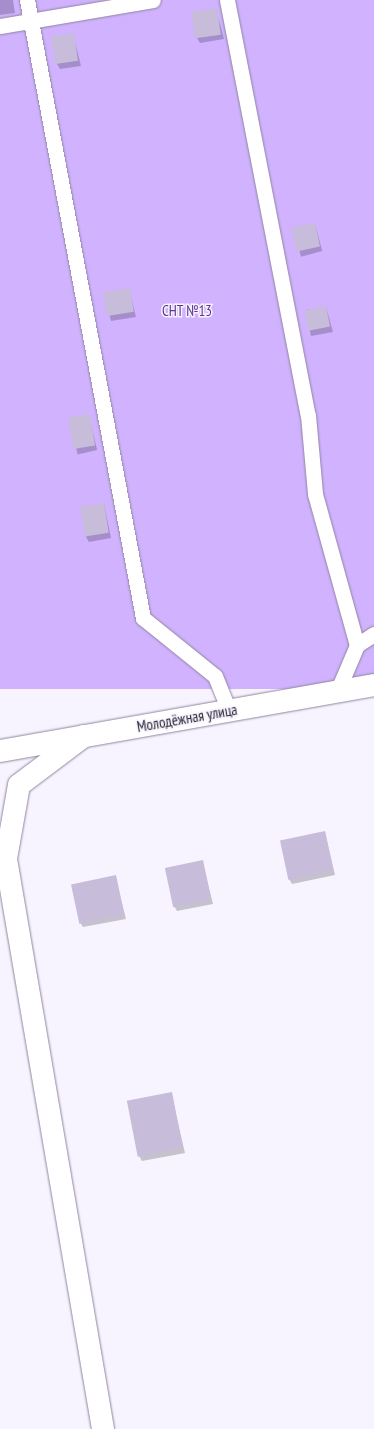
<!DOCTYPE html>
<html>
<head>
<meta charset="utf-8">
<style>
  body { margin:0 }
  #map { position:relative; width:374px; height:1429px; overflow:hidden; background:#f7f3ff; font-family:"PT Sans Narrow",sans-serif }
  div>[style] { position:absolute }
  .green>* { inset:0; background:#d0b2ff; transform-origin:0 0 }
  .shadow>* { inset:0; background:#0003; transform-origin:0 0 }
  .building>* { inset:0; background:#c7bdda; transform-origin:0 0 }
  .roads { filter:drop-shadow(0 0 1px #9086a1) drop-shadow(0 0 1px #9086a1) }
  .service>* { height:15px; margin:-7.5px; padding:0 7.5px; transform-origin:7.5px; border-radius:7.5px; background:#fff }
  .minor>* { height:22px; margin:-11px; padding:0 11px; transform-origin:11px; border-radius:11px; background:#fff }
  .tertiary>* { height:22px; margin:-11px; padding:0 11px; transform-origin:11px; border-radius:11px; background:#fff }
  span { translate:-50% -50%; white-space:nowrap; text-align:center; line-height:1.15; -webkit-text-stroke:3px #f7f3ff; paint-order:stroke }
  .park-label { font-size:15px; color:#613693 }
  .street-label { font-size:15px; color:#292530 }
</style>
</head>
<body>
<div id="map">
  <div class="green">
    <div style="left:0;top:0;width:374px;height:689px"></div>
  </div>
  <div class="shadow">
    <div style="clip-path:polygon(0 0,13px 0,15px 13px,0 15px)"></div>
    <div style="clip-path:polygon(216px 9px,224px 39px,200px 43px,197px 38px)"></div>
    <div style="clip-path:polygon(73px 34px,81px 66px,60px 69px,57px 64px)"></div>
    <div style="left:315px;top:224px;width:28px;height:22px;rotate:75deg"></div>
    <div style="clip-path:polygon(129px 289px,136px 317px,111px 321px,104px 293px)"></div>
    <div style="clip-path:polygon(326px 307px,333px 332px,311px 336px,305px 310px)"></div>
    <div style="left:89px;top:415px;width:36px;height:20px;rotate:77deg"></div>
    <div style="clip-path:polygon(104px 504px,111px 538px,89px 542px,86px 537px)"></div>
    <div style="clip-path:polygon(325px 832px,335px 875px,292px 884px,289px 879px)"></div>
    <div style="clip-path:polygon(202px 861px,213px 904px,177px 911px,174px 906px)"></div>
    <div style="clip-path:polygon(115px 876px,126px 919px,83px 927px,80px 922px)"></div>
    <div style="clip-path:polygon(171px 1093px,185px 1153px,142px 1161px,139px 1156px)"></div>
  </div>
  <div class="building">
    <div style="left:217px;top:8px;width:27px;height:26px;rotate:82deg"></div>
    <div style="left:74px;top:33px;width:28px;height:23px;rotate:82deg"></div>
    <div style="left:315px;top:223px;width:24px;height:24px;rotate:78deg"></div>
    <div style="left:130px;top:288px;width:24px;height:27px;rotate:81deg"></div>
    <div style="left:326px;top:306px;width:21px;height:22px;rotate:79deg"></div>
    <div style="left:90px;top:414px;width:32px;height:22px;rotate:81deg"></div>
    <div style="left:104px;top:503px;width:30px;height:24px;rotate:81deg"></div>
    <div style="left:325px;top:831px;width:40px;height:46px;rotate:78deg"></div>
    <div style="left:203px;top:860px;width:40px;height:39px;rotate:78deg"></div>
    <div style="left:116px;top:875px;width:40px;height:46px;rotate:78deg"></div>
    <div style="left:172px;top:1092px;width:57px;height:46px;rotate:79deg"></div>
  </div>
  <div class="roads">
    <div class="service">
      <div style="left:27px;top:0;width:629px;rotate:79.37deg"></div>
      <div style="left:143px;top:618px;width:92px;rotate:38.9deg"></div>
      <div style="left:215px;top:676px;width:38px;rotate:68deg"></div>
      <div style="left:227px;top:0;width:423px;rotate:79deg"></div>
      <div style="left:308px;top:415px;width:79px;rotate:84.9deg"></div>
      <div style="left:315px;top:494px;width:157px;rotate:74.5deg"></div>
      <div style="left:0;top:26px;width:155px;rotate:-9.6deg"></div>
      <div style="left:337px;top:692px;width:51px;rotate:-66.9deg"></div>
      <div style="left:357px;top:645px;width:20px;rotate:-33deg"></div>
    </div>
    <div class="minor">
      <div style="left:84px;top:736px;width:81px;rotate:143deg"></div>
      <div style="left:19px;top:785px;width:75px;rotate:100deg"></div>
      <div style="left:6px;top:859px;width:578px;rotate:80.34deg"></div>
    </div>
    <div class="tertiary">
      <div style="left:0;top:751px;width:380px;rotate:-10deg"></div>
    </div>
  </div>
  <div class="park-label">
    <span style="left:187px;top:311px">СНТ №13</span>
  </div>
  <div class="street-label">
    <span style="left:187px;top:718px;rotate:-10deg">Молодёжная улица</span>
  </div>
</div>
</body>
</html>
